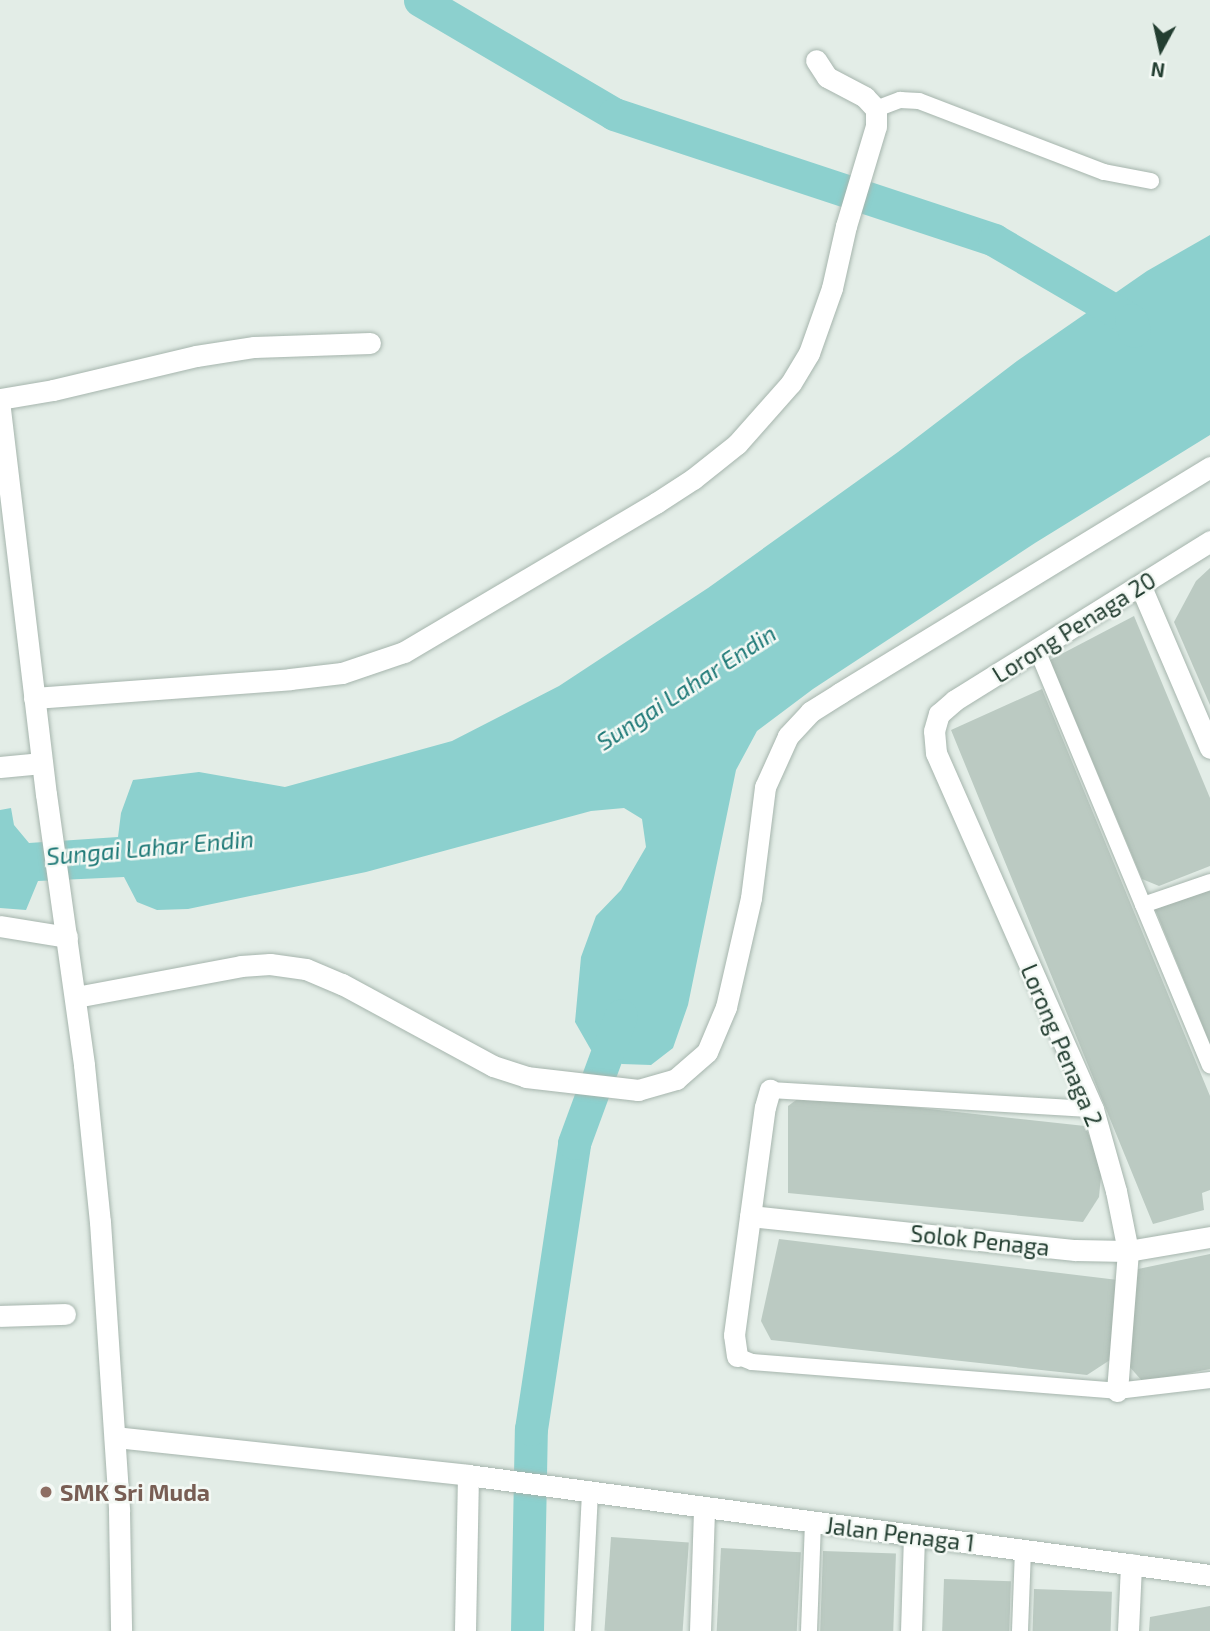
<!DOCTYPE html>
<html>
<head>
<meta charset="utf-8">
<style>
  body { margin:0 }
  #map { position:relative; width:1210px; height:1631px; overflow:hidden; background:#e3ede7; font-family:"Exo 2",sans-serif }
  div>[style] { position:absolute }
  .water>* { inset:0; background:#8cd0ce }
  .canal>* { height:33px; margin:-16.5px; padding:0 16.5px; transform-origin:16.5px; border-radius:16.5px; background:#8cd0ce }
  .building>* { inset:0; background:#bbcac2; transform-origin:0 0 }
  .roads { filter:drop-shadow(0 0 2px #a6b5ad) drop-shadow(0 0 2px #a6b5ad) }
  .service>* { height:16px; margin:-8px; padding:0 8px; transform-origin:8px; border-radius:8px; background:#fff }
  .minor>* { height:21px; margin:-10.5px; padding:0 10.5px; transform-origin:10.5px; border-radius:10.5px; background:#fff }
  .tertiary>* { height:21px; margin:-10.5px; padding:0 10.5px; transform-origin:10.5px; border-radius:10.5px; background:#fff }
  .dots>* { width:19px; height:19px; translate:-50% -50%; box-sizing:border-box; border:4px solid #f4f9f5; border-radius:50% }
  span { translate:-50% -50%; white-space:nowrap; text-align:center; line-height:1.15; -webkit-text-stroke:5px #f4f9f5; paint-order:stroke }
  .street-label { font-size:23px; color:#233e31 }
  .education-label { font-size:23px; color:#785e54; font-weight:700 }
  .left { translate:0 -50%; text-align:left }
  .water-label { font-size:24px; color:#1e7977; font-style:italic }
  .north { position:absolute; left:1126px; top:14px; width:70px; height:70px; -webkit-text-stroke:5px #f4f9f5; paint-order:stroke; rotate:188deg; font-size:19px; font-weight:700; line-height:28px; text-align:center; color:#233e31 }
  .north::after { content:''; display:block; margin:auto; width:24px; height:32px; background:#233e31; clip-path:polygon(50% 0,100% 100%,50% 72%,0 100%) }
</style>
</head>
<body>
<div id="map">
  <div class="water">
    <div style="clip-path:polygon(1210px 235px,1210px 435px,1035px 543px,813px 689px,757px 731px,736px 770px,688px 1005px,673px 1048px,651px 1065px,622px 1064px,591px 1050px,575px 1022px,581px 957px,596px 916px,621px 890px,646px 847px,642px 819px,624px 808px,591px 811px,366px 872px,188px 909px,157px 910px,137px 902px,124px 877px,38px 881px,26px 910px,0 908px,0 810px,11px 808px,14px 825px,29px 843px,118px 837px,121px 813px,133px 780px,199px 772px,285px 787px,452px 741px,559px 686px,708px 588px,898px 452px,1017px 361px,1147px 271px)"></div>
  </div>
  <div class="canal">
    <div style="left:420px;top:0;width:225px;rotate:30.4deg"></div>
    <div style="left:614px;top:114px;width:400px;rotate:18.3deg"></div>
    <div style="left:994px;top:240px;width:159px;rotate:30.3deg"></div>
    <div style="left:1131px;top:320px;width:11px;rotate:75deg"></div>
    <div style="left:527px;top:1631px;width:202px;rotate:-88.9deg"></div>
    <div style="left:531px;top:1429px;width:289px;rotate:-81.4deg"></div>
    <div style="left:574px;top:1143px;width:136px;rotate:-69.8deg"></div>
  </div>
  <div class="building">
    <div style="clip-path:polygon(1210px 568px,1210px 705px,1174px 622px,1196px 581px)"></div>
    <div style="clip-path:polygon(1134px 616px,1210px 798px,1210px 866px,1159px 886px,1142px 879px,1050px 660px)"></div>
    <div style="clip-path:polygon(1042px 689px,1210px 1096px,1210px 1190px,1202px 1193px,1204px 1210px,1153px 1224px,951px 730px)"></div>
    <div style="clip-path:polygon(1210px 890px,1210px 1044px,1155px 909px)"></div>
    <div style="clip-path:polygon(803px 1095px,1085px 1126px,1102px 1166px,1099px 1197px,1083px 1222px,788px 1193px,788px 1106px)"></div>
    <div style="clip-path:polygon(779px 1239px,1118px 1280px,1110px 1360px,1087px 1375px,771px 1340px,761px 1321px)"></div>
    <div style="clip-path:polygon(1210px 1254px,1210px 1369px,1143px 1382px,1128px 1365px,1138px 1269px)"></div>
    <div style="left:611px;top:1537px;width:78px;height:94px;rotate:4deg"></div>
    <div style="left:721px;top:1548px;width:80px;height:83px;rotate:3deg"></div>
    <div style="left:823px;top:1551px;width:73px;height:80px;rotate:2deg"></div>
    <div style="left:944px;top:1579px;width:67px;height:52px;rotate:2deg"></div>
    <div style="left:1034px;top:1589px;width:78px;height:42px;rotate:2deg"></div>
    <div style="clip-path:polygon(1210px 1606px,1210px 1631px,1149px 1631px,1150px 1617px)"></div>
  </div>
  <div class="roads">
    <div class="service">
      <div style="left:876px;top:109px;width:26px;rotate:-21deg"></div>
      <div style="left:900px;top:100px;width:19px;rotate:3deg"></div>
      <div style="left:919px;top:101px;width:198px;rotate:21deg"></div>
      <div style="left:1104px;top:172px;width:48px;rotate:10.8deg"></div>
      <div style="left:1037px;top:650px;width:450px;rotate:67.4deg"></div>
      <div style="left:1143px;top:905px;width:71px;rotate:-18.9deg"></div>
      <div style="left:770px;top:1090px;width:324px;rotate:3.4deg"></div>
      <div style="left:737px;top:1356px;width:16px;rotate:22deg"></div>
      <div style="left:752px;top:1362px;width:366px;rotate:4.5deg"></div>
      <div style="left:1117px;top:1391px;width:94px;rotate:-6.7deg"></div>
      <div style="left:583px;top:1631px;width:138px;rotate:-87.1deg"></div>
      <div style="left:809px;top:1631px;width:107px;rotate:-87.9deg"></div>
      <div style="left:1020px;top:1631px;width:82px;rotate:-87.9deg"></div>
    </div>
    <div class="minor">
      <div style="left:0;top:399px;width:54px;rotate:-9.6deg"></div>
      <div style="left:53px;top:390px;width:147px;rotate:-13.4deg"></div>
      <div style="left:196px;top:356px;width:59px;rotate:-8.8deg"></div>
      <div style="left:254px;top:347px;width:116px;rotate:-2deg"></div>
      <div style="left:1141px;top:587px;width:175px;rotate:66.8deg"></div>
      <div style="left:34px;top:698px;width:257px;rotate:-4.2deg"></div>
      <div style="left:290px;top:679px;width:52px;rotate:-6.6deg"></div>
      <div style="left:342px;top:673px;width:65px;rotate:-18.7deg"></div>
      <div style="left:404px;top:652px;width:293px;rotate:-30.6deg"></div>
      <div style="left:656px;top:503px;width:44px;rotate:-33deg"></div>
      <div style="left:693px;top:479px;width:56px;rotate:-38.5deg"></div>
      <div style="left:737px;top:444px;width:81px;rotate:-48.5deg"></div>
      <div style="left:791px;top:383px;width:35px;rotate:-59deg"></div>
      <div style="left:809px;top:353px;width:69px;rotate:-70.5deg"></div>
      <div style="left:832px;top:288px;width:64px;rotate:-77.3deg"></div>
      <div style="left:846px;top:226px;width:104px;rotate:-73.3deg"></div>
      <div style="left:876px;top:126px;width:17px;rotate:-90deg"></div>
      <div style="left:876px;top:109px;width:16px;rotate:-133deg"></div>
      <div style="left:865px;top:97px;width:43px;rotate:-152.2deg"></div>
      <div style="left:827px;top:77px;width:20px;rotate:-123deg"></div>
      <div style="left:0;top:767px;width:42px;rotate:-5.4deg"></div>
      <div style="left:0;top:926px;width:68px;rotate:9.3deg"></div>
      <div style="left:76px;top:997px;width:168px;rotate:-10.6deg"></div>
      <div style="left:241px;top:966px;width:29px;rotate:-4deg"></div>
      <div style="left:270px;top:964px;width:36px;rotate:8deg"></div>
      <div style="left:306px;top:969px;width:39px;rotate:23deg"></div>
      <div style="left:342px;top:984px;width:172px;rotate:28.5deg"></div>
      <div style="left:493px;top:1066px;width:35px;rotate:18deg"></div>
      <div style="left:526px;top:1077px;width:113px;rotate:6.6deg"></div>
      <div style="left:638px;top:1090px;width:40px;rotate:-16deg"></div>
      <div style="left:676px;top:1079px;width:41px;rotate:-41.1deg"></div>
      <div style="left:707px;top:1052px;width:49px;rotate:-67.1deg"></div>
      <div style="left:726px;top:1007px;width:112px;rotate:-77.1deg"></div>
      <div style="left:751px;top:898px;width:112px;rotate:-82.8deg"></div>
      <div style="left:765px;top:787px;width:56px;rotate:-65.7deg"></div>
      <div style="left:788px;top:736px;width:33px;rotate:-47deg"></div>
      <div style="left:810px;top:712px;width:36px;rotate:-32deg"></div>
      <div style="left:840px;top:693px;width:434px;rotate:-31.4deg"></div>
      <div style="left:750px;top:1216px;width:327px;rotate:6deg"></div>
      <div style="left:1075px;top:1250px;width:53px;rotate:1.1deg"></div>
      <div style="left:1128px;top:1251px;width:83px;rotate:-9.7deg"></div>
      <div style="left:0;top:1316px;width:65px;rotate:-1.8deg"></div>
      <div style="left:737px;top:1356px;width:21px;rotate:-98deg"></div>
      <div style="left:734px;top:1335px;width:230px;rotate:-82.3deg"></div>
      <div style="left:765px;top:1107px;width:18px;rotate:-74deg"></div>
      <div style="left:1117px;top:1391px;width:140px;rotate:-85.5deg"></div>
      <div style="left:1128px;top:1251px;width:61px;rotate:-101.3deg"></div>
      <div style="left:1116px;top:1191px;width:85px;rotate:-105.7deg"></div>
      <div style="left:1093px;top:1109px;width:389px;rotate:-113.8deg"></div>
      <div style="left:936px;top:753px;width:22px;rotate:-95deg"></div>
      <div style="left:934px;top:731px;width:18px;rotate:-74deg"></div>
      <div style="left:939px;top:714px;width:21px;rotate:-41deg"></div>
      <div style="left:955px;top:700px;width:301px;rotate:-31.9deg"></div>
      <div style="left:115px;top:1437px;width:355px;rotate:6.1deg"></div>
      <div style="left:468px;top:1475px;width:749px;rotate:7.68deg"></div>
      <div style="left:465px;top:1631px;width:156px;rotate:-88.9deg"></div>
      <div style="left:700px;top:1631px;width:123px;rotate:-88.1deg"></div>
      <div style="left:911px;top:1631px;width:96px;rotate:-88.2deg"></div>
      <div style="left:1128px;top:1631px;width:67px;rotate:-87.4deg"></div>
    </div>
    <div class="tertiary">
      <div style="left:0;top:409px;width:388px;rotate:83.2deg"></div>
      <div style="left:46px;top:794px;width:274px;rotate:82deg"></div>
      <div style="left:84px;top:1065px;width:158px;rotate:84.2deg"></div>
      <div style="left:100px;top:1222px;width:290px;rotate:86.2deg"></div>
      <div style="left:119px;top:1511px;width:120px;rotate:89deg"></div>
    </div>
  </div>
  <div class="dots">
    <div style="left:46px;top:1492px;background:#8d6e63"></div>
  </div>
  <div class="street-label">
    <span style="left:1074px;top:627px;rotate:-32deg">Lorong Penaga 20</span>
    <span style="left:1062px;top:1045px;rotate:67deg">Lorong Penaga 2</span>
    <span style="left:980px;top:1240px;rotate:6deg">Solok Penaga</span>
    <span style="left:900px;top:1534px;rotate:7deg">Jalan Penaga 1</span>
  </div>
  <div class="education-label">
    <span class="left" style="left:60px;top:1492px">SMK Sri Muda</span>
  </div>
  <div class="water-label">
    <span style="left:686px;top:687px;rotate:-33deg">Sungai Lahar Endin</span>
    <span style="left:150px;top:847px;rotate:-5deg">Sungai Lahar Endin</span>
  </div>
  <div class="north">N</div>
</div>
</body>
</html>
